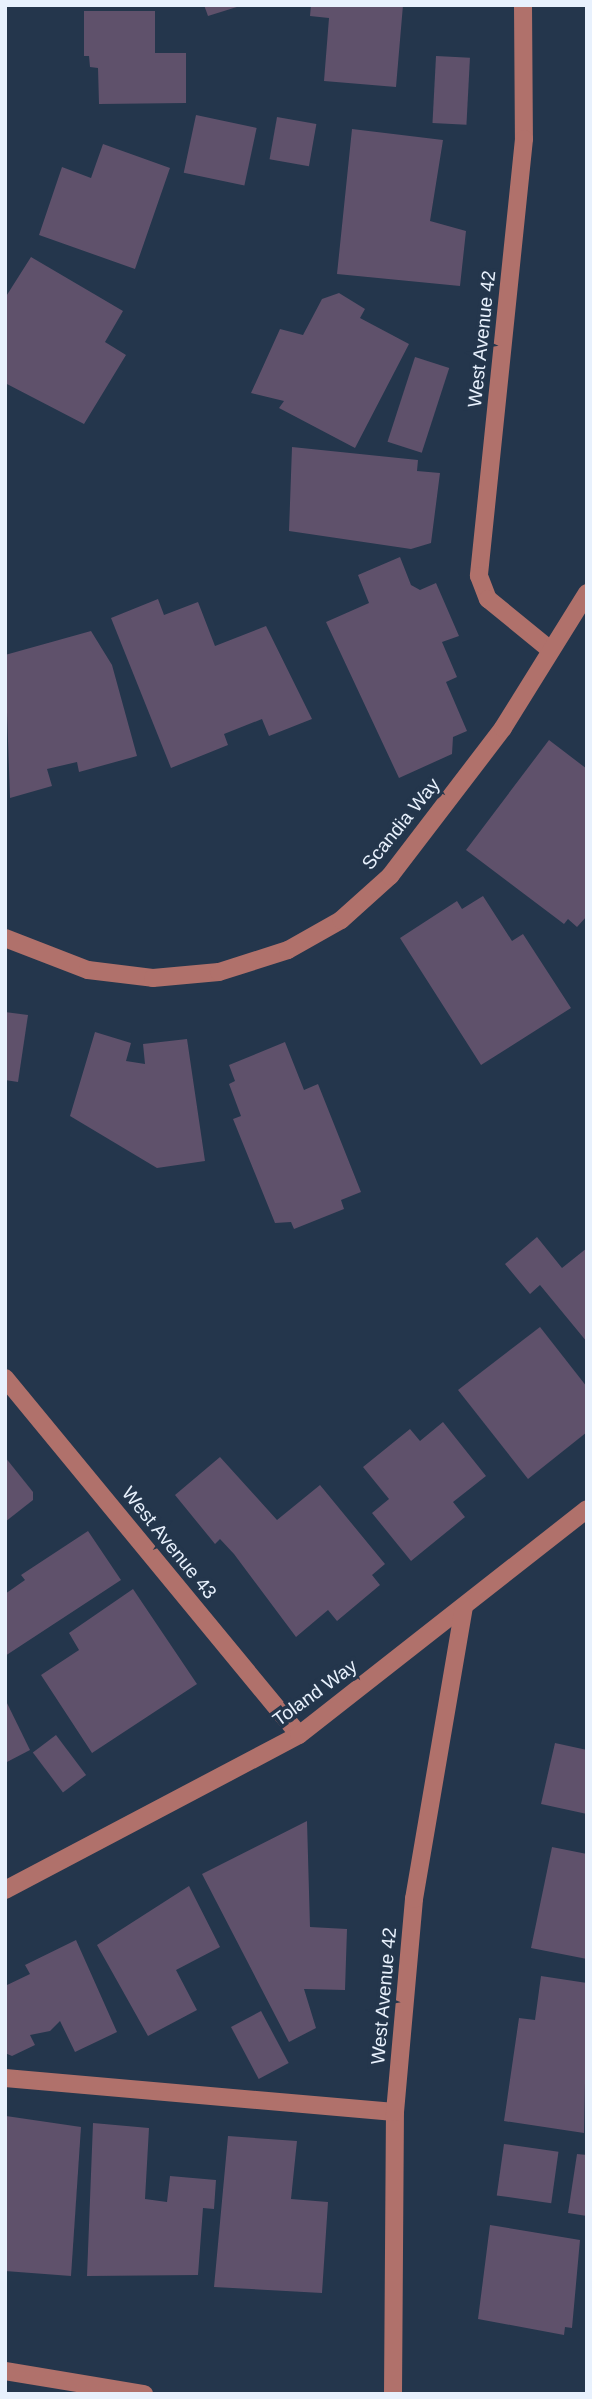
<!DOCTYPE html>
<html>
<head>
<meta charset="utf-8">
<style>
  body { margin:0 }
  #map { position:relative; width:592px; height:2399px; overflow:hidden; background:#24364c; font-family:Arial,sans-serif }
  div>[style] { position:absolute }
  .building>* { inset:0; background:#5f516b; transform-origin:0 0 }
  .minor>* { height:18px; margin:-9px; padding:0 9px; transform-origin:9px; border-radius:9px; background:#b0716b }
  span { translate:-50% -50%; white-space:nowrap; text-align:center; line-height:1.15; -webkit-text-stroke:7px #24364c; paint-order:stroke }
  .street-label { font-size:19px; color:#e8f1fd }
  .frame { position:absolute; inset:0; border:7px solid #e8f1fd; pointer-events:none }
</style>
</head>
<body>
<div id="map">
  <div class="building">
    <div style="clip-path:polygon(204px 5px,240px 5px,240px 6px,208px 16px)"></div>
    <div style="clip-path:polygon(311px 5px,403px 5px,396px 87px,324px 81px,329px 18px,310px 16px)"></div>
    <div style="clip-path:polygon(84px 11px,155px 11px,155px 53px,186px 53px,186px 103px,99px 104px,98px 68px,90px 67px,89px 56px,84px 56px)"></div>
    <div style="left:436px;top:56px;width:34px;height:67px;rotate:3deg"></div>
    <div style="left:196px;top:115px;width:62px;height:59px;rotate:12deg"></div>
    <div style="left:277px;top:117px;width:40px;height:43px;rotate:10deg"></div>
    <div style="clip-path:polygon(352px 129px,443px 140px,430px 221px,466px 231px,460px 286px,337px 274px)"></div>
    <div style="clip-path:polygon(103px 144px,170px 168px,135px 269px,39px 235px,62px 167px,91px 178px)"></div>
    <div style="clip-path:polygon(31px 257px,123px 311px,105px 342px,126px 355px,84px 424px,5px 383px,5px 298px)"></div>
    <div style="clip-path:polygon(339px 293px,365px 309px,360px 318px,409px 344px,355px 448px,279px 408px,284px 401px,251px 393px,280px 329px,303px 335px,322px 299px)"></div>
    <div style="left:415px;top:357px;width:36px;height:89px;rotate:18deg"></div>
    <div style="clip-path:polygon(292px 447px,418px 460px,417px 471px,440px 473px,431px 543px,411px 549px,289px 531px)"></div>
    <div style="clip-path:polygon(400px 557px,411px 585px,420px 590px,436px 583px,459px 636px,442px 642px,457px 677px,446px 682px,467px 731px,453px 737px,452px 754px,399px 778px,326px 622px,369px 603px,358px 575px)"></div>
    <div style="clip-path:polygon(158px 599px,164px 615px,198px 602px,215px 646px,266px 626px,312px 719px,269px 736px,262px 719px,224px 734px,228px 745px,171px 768px,111px 618px)"></div>
    <div style="clip-path:polygon(91px 631px,112px 665px,137px 756px,79px 772px,77px 762px,47px 769px,52px 786px,10px 798px,5px 655px)"></div>
    <div style="clip-path:polygon(549px 740px,587px 769px,587px 916px,577px 927px,568px 919px,564px 924px,466px 850px)"></div>
    <div style="clip-path:polygon(483px 896px,512px 941px,523px 934px,571px 1008px,481px 1065px,400px 938px,457px 901px,462px 909px)"></div>
    <div style="clip-path:polygon(5px 1012px,28px 1015px,18px 1082px,5px 1080px)"></div>
    <div style="clip-path:polygon(95px 1032px,131px 1043px,126px 1061px,145px 1064px,143px 1044px,187px 1039px,205px 1161px,157px 1168px,70px 1116px)"></div>
    <div style="clip-path:polygon(285px 1042px,304px 1090px,318px 1084px,361px 1192px,341px 1200px,344px 1209px,294px 1229px,291px 1222px,275px 1223px,233px 1119px,241px 1116px,229px 1084px,235px 1081px,229px 1065px)"></div>
    <div style="clip-path:polygon(537px 1237px,562px 1268px,587px 1248px,587px 1342px,540px 1285px,530px 1294px,505px 1264px)"></div>
    <div style="clip-path:polygon(540px 1327px,587px 1387px,587px 1432px,528px 1479px,458px 1390px)"></div>
    <div style="clip-path:polygon(443px 1422px,486px 1476px,453px 1502px,465px 1517px,411px 1561px,372px 1513px,389px 1499px,363px 1467px,410px 1429px,420px 1441px)"></div>
    <div style="clip-path:polygon(5px 1457px,33px 1492px,33px 1500px,5px 1522px)"></div>
    <div style="clip-path:polygon(220px 1457px,277px 1520px,320px 1485px,385px 1564px,372px 1575px,380px 1585px,337px 1621px,328px 1610px,296px 1637px,234px 1554px,220px 1539px,215px 1544px,175px 1495px)"></div>
    <div style="clip-path:polygon(88px 1531px,121px 1580px,5px 1656px,5px 1594px,25px 1580px,21px 1575px)"></div>
    <div style="clip-path:polygon(133px 1589px,197px 1684px,92px 1753px,41px 1675px,79px 1650px,69px 1633px)"></div>
    <div style="clip-path:polygon(5px 1699px,30px 1750px,5px 1763px)"></div>
    <div style="left:56px;top:1735px;width:50px;height:29px;rotate:53deg"></div>
    <div style="clip-path:polygon(555px 1743px,587px 1750px,587px 1814px,541px 1804px)"></div>
    <div style="clip-path:polygon(307px 1821px,310px 1927px,347px 1929px,345px 1990px,304px 1989px,316px 2028px,289px 2042px,202px 1874px)"></div>
    <div style="clip-path:polygon(552px 1847px,587px 1854px,587px 1959px,531px 1948px)"></div>
    <div style="clip-path:polygon(189px 1886px,220px 1947px,176px 1970px,197px 2010px,148px 2036px,97px 1945px)"></div>
    <div style="clip-path:polygon(76px 1940px,117px 2032px,75px 2052px,60px 2021px,50px 2031px,30px 2035px,35px 2045px,12px 2056px,5px 2053px,5px 1986px,30px 1974px,25px 1965px)"></div>
    <div style="clip-path:polygon(541px 1976px,587px 1983px,584px 2133px,504px 2121px,519px 2018px,535px 2020px)"></div>
    <div style="left:261px;top:2011px;width:59px;height:34px;rotate:62deg"></div>
    <div style="clip-path:polygon(6px 2116px,81px 2127px,71px 2276px,5px 2271px)"></div>
    <div style="clip-path:polygon(93px 2123px,149px 2128px,145px 2199px,167px 2202px,170px 2176px,216px 2180px,214px 2209px,203px 2208px,198px 2275px,87px 2276px)"></div>
    <div style="clip-path:polygon(228px 2136px,297px 2141px,291px 2199px,328px 2202px,322px 2293px,214px 2287px)"></div>
    <div style="left:504px;top:2144px;width:55px;height:52px;rotate:8deg"></div>
    <div style="clip-path:polygon(577px 2154px,587px 2155px,587px 2216px,568px 2213px)"></div>
    <div style="clip-path:polygon(490px 2225px,580px 2240px,572px 2328px,565px 2327px,564px 2335px,478px 2319px)"></div>
  </div>
  <div class="minor">
    <div style="left:523px;top:5px;width:134px;rotate:89.6deg"></div>
    <div style="left:524px;top:139px;width:439px;rotate:95.9deg"></div>
    <div style="left:479px;top:576px;width:25px;rotate:69deg"></div>
    <div style="left:488px;top:599px;width:77px;rotate:39.2deg"></div>
    <div style="left:5px;top:938px;width:89px;rotate:21.1deg"></div>
    <div style="left:88px;top:970px;width:65px;rotate:7deg"></div>
    <div style="left:153px;top:978px;width:66px;rotate:-5.2deg"></div>
    <div style="left:219px;top:972px;width:72px;rotate:-17.7deg"></div>
    <div style="left:288px;top:950px;width:61px;rotate:-29.5deg"></div>
    <div style="left:341px;top:920px;width:66px;rotate:-41.9deg"></div>
    <div style="left:390px;top:876px;width:186px;rotate:-52.6deg"></div>
    <div style="left:503px;top:728px;width:159px;rotate:-58.1deg"></div>
    <div style="left:5px;top:1378px;width:462px;rotate:50.5deg"></div>
    <div style="left:5px;top:1890px;width:332px;rotate:-27.8deg"></div>
    <div style="left:299px;top:1735px;width:366px;rotate:-38.1deg"></div>
    <div style="left:5px;top:2078px;width:391px;rotate:5deg"></div>
    <div style="left:5px;top:2371px;width:141px;rotate:9.4deg"></div>
    <div style="left:393px;top:2394px;width:282px;rotate:-89.6deg"></div>
    <div style="left:395px;top:2112px;width:214px;rotate:-84.9deg"></div>
    <div style="left:414px;top:1899px;width:297px;rotate:-80.3deg"></div>
  </div>
  <div class="street-label">
    <span style="left:482px;top:339px;rotate:-84deg">West Avenue 42</span>
    <span style="left:401px;top:824px;rotate:-51deg">Scandia Way</span>
    <span style="left:169px;top:1543px;rotate:51deg">West Avenue 43</span>
    <span style="left:315px;top:1693px;rotate:-36deg">Toland Way</span>
    <span style="left:384px;top:1996px;rotate:-85deg">West Avenue 42</span>
  </div>
  <div class="frame"></div>
</div>
</body>
</html>
